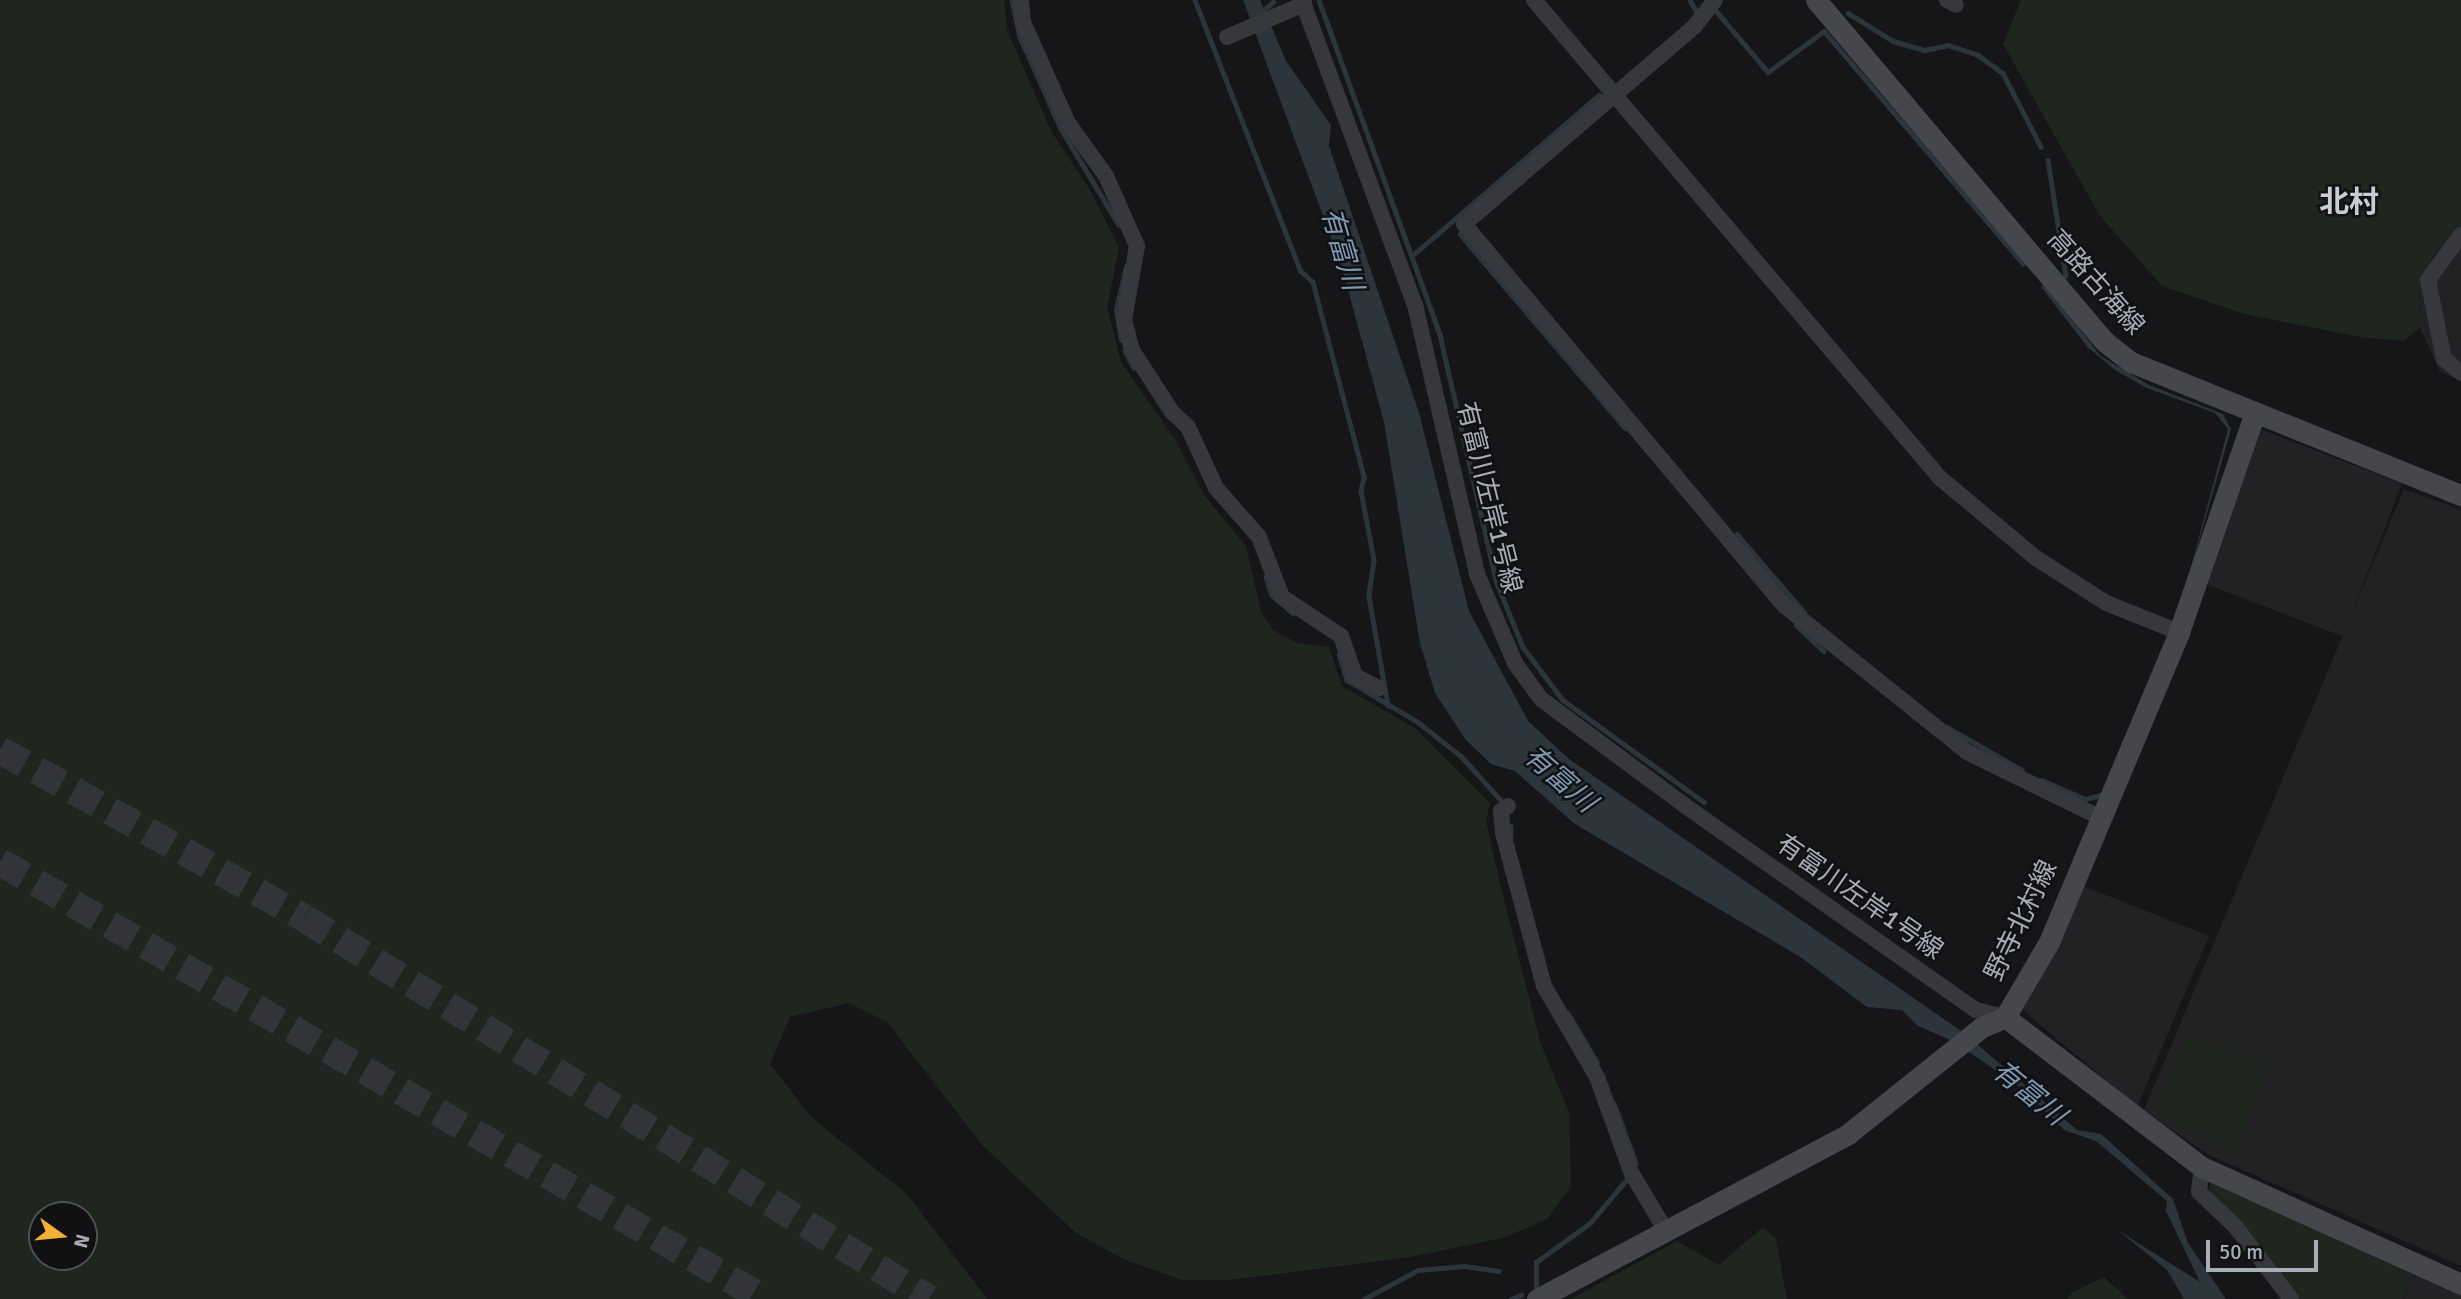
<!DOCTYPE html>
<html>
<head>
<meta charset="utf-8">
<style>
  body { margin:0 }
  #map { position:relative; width:2461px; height:1299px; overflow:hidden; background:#161618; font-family:Signika,"Noto Sans JP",sans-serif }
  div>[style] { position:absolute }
  .built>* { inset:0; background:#222225; transform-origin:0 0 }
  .green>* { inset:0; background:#1e261f; transform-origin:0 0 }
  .water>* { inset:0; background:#2c353c }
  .stream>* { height:4.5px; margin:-2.25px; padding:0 2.25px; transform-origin:2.25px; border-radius:2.25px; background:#2c353c }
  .highway-tunnel>* { height:28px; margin-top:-14px; transform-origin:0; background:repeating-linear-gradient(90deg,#333438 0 28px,transparent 0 42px) }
  .street>* { height:16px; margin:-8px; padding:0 8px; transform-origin:8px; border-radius:8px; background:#37383d }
  .secondary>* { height:21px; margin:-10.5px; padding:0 10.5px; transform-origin:10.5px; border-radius:10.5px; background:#45474d }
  span { translate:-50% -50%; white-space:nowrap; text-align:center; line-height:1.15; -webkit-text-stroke:5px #111113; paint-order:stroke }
  .street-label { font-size:26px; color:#a8adb8 }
  .water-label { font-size:28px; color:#7f9bb3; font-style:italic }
  .quarter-label { font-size:30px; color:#c9ccd4; font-weight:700 }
  .north { position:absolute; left:28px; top:1201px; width:70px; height:70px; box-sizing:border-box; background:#111113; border:2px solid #4d4f55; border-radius:50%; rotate:105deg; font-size:19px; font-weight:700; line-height:28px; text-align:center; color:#a8adb8 }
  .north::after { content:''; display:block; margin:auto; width:24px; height:32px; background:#f2b134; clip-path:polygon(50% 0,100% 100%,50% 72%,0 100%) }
  .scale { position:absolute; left:2206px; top:1240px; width:112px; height:32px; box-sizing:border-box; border:4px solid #a8adb8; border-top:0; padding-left:9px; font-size:21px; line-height:24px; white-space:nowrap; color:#a8adb8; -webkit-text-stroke:5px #111113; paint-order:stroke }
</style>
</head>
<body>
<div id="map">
  <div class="built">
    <div style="clip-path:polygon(2461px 218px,2461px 380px,2440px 372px,2420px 327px,2419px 275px)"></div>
    <div style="left:2260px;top:429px;width:152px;height:164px;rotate:21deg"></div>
    <div style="clip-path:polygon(2404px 489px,2461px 510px,2461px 1266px,2207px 1154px,2144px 1110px)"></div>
    <div style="clip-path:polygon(2081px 885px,2209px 936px,2137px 1107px,2023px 1010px)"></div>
    <div style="clip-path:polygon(2414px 1275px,2461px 1296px,2461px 1299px,2403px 1299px)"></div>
  </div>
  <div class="green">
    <div style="clip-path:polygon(evenodd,0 0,1004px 0,1007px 30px,1051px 131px,1089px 188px,1119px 247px,1107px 307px,1121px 362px,1176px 441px,1204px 495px,1246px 546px,1261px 612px,1273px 630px,1297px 643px,1329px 647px,1342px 686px,1416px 729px,1490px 803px,1486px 821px,1500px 884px,1541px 1044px,1569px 1113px,1571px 1186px,1547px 1219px,1503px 1238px,1410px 1257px,1230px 1280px,1182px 1280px,1123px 1259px,1075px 1232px,983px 1146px,887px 1022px,849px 1003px,790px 1017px,770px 1064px,810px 1116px,907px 1194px,987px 1299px,0 1299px,0 0,42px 1215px,84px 1215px,84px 1257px,42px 1257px,42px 1215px)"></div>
    <div style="clip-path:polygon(2021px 0,2461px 0,2461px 218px,2419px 275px,2420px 327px,2404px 341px,2360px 337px,2244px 314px,2162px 286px,2100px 216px,2003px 44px)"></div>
    <div style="left:2188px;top:1034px;width:89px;height:86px;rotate:23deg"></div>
    <div style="clip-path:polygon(2210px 1181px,2414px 1275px,2403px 1299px,2297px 1299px,2209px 1193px)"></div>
    <div style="clip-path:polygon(1763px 1227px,1776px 1239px,1787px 1299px,1571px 1299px,1677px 1241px,1719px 1265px)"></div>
    <div style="clip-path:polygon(2104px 1277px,2128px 1299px,2067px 1299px,2073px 1292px)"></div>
  </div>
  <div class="water">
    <div style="clip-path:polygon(1243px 0,1260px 0,1286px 61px,1331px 125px,1329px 146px,1419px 413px,1469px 611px,1528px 721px,1569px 759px,1964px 1033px,2077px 1130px,2101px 1134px,2173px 1199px,2188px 1243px,2226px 1299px,2184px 1299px,2167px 1270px,2119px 1231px,2200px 1282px,2166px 1211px,2167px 1201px,2096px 1141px,2064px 1130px,2023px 1089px,1953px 1041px,1918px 1026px,1902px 1010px,1867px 1007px,1802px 958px,1575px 824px,1515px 771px,1491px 764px,1466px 740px,1435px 693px,1420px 643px,1384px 422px,1341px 264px)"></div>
    <div style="clip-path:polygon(2089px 342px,2101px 356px,2149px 385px,2223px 414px,2231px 429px,2178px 615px,2228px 429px,2215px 413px,2147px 388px,2115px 370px,2089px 348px)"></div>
  </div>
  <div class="stream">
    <div style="left:1012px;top:0;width:38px;rotate:78deg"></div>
    <div style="left:1020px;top:37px;width:98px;rotate:66deg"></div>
    <div style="left:1060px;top:127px;width:114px;rotate:59deg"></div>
    <div style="left:1195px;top:0;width:290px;rotate:68.7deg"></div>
    <div style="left:1300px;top:270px;width:18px;rotate:43deg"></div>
    <div style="left:1313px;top:282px;width:202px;rotate:75.3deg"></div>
    <div style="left:1364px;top:477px;width:14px;rotate:102deg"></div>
    <div style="left:1361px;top:491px;width:70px;rotate:79.3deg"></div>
    <div style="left:1374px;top:560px;width:37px;rotate:98deg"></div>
    <div style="left:1369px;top:597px;width:110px;rotate:80deg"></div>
    <div style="left:1319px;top:0;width:356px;rotate:70.1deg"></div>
    <div style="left:1440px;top:335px;width:254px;rotate:77.1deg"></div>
    <div style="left:1497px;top:583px;width:69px;rotate:67.9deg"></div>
    <div style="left:1523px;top:647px;width:66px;rotate:53deg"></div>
    <div style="left:1563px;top:700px;width:174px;rotate:35.9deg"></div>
    <div style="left:1690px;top:0;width:13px;rotate:61deg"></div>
    <div style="left:1717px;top:12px;width:79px;rotate:49.6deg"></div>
    <div style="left:1768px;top:72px;width:69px;rotate:-36.2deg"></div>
    <div style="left:1824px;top:31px;width:306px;rotate:49.4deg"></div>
    <div style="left:1848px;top:13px;width:53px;rotate:31.9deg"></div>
    <div style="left:1893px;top:41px;width:33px;rotate:16deg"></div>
    <div style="left:1925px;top:50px;width:24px;rotate:-12deg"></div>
    <div style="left:1948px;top:45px;width:32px;rotate:18deg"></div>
    <div style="left:1978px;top:55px;width:31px;rotate:36deg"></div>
    <div style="left:2003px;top:73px;width:83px;rotate:62.8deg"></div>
    <div style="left:1258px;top:15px;width:20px;rotate:-41deg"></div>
    <div style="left:2048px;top:160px;width:117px;rotate:81.2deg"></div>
    <div style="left:1460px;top:234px;width:255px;rotate:49.6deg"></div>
    <div style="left:1414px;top:254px;width:244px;rotate:-40.7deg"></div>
    <div style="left:2044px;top:286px;width:76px;rotate:52.5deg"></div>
    <div style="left:1121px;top:340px;width:30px;rotate:-99deg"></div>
    <div style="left:1116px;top:310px;width:45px;rotate:-77.2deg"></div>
    <div style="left:1125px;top:351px;width:19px;rotate:62deg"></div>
    <div style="left:1737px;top:534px;width:103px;rotate:49.3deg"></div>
    <div style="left:1266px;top:577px;width:19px;rotate:72deg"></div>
    <div style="left:1272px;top:595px;width:28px;rotate:41deg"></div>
    <div style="left:1796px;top:625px;width:38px;rotate:43deg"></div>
    <div style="left:1339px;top:654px;width:27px;rotate:73deg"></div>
    <div style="left:1347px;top:680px;width:82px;rotate:30.6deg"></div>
    <div style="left:1418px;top:722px;width:55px;rotate:38.3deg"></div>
    <div style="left:1461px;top:756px;width:58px;rotate:47.8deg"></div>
    <div style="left:1947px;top:727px;width:86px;rotate:29.8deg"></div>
    <div style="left:2042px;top:780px;width:47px;rotate:23.8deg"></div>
    <div style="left:2085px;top:799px;width:16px;rotate:-14deg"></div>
    <div style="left:1511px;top:826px;width:10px;rotate:90deg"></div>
    <div style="left:1568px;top:1013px;width:57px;rotate:59.4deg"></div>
    <div style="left:1614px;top:1103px;width:64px;rotate:69.9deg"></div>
    <div style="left:1536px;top:1287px;width:25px;rotate:-90deg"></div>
    <div style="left:1536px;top:1262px;width:67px;rotate:-35.8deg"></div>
    <div style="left:1590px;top:1223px;width:57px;rotate:-49.9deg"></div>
    <div style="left:1364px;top:1299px;width:61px;rotate:-28.2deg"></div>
    <div style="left:1418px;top:1270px;width:46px;rotate:-5deg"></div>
    <div style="left:1464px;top:1266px;width:35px;rotate:8deg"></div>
    <div style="left:1511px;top:1299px;width:11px;rotate:-22deg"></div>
  </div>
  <div class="highway-tunnel">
    <div style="left:0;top:750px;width:347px;rotate:28.9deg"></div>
    <div style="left:304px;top:918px;width:732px;rotate:31.37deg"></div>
    <div style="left:0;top:862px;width:881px;rotate:29.74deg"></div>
  </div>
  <div class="street">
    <div style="left:1021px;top:0;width:22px;rotate:85deg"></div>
    <div style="left:1023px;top:22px;width:111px;rotate:66deg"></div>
    <div style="left:1068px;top:123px;width:65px;rotate:54.4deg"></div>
    <div style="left:1106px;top:176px;width:77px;rotate:66.1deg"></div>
    <div style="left:1137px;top:246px;width:75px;rotate:100deg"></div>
    <div style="left:1124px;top:320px;width:31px;rotate:75deg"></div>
    <div style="left:1132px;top:350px;width:74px;rotate:57.2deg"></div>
    <div style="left:1172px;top:412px;width:22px;rotate:43deg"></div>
    <div style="left:1188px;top:427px;width:67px;rotate:65.3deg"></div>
    <div style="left:1216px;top:488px;width:65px;rotate:48.7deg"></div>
    <div style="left:1259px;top:537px;width:64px;rotate:69deg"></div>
    <div style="left:1282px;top:597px;width:71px;rotate:33.5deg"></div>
    <div style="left:1341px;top:636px;width:42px;rotate:70.7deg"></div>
    <div style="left:1355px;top:676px;width:27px;rotate:27deg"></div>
    <div style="left:1302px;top:0;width:329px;rotate:69.7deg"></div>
    <div style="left:1416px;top:309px;width:272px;rotate:77deg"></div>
    <div style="left:1477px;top:574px;width:97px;rotate:66.9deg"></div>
    <div style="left:1515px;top:663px;width:44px;rotate:54.2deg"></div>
    <div style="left:1541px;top:699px;width:178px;rotate:36.5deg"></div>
    <div style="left:1684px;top:805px;width:357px;rotate:35.1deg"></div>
    <div style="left:1976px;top:1010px;width:30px;rotate:14deg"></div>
    <div style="left:1534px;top:0;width:627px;rotate:49.66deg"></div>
    <div style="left:1940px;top:478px;width:125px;rotate:39.8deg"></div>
    <div style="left:2036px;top:558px;width:83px;rotate:32.7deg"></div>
    <div style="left:2106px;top:603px;width:79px;rotate:21.7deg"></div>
    <div style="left:1715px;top:0;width:33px;rotate:128deg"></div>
    <div style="left:1695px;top:26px;width:304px;rotate:139.4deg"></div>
    <div style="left:1464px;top:224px;width:499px;rotate:50deg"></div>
    <div style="left:1785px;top:606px;width:233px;rotate:38.7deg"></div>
    <div style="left:1967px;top:752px;width:147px;rotate:26.2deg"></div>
    <div style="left:1947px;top:0;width:10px;rotate:29deg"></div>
    <div style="left:1227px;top:37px;width:84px;rotate:-23.2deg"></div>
    <div style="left:2461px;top:235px;width:56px;rotate:126.3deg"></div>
    <div style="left:2428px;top:280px;width:81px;rotate:78.6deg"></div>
    <div style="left:2444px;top:359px;width:22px;rotate:39deg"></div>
    <div style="left:1508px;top:806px;width:9px;rotate:144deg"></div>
    <div style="left:1501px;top:811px;width:22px;rotate:85deg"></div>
    <div style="left:1503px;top:833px;width:158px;rotate:75deg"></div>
    <div style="left:1544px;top:986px;width:105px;rotate:59.8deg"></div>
    <div style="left:1597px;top:1077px;width:103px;rotate:70.2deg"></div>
    <div style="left:1632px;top:1174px;width:66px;rotate:59.2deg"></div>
    <div style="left:2202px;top:1167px;width:25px;rotate:97deg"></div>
    <div style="left:2199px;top:1192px;width:50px;rotate:43.4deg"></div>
    <div style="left:2235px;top:1226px;width:92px;rotate:52.5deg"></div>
  </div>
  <div class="secondary">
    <div style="left:1816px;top:0;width:446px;rotate:49.8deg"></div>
    <div style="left:2104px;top:341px;width:34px;rotate:38deg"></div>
    <div style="left:2131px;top:362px;width:356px;rotate:22deg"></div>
    <div style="left:2005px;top:1017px;width:248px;rotate:37.3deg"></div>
    <div style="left:2202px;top:1167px;width:284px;rotate:24.3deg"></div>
    <div style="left:1537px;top:1299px;width:352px;rotate:-27.9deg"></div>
    <div style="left:1848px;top:1134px;width:171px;rotate:-38.6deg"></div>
    <div style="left:1982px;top:1027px;width:25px;rotate:-23deg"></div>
    <div style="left:2005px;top:1017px;width:87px;rotate:-59.6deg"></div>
    <div style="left:2049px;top:942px;width:336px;rotate:-67.2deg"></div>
    <div style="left:2179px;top:632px;width:229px;rotate:-70.9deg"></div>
  </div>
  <div class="street-label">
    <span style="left:2095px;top:283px;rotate:48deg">高路古海線</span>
    <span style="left:1488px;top:498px;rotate:76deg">有富川左岸1号線</span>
    <span style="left:1859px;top:898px;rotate:35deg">有富川左岸1号線</span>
    <span style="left:2022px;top:921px;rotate:-64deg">野寺北村線</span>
  </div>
  <div class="water-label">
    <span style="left:1342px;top:249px;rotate:74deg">有富川</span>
    <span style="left:1560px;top:779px;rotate:41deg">有富川</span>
    <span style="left:2029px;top:1093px;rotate:39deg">有富川</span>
  </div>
  <div class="quarter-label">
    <span style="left:2349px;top:203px">北村</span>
  </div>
  <div class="north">N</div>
  <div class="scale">50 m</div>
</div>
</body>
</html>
